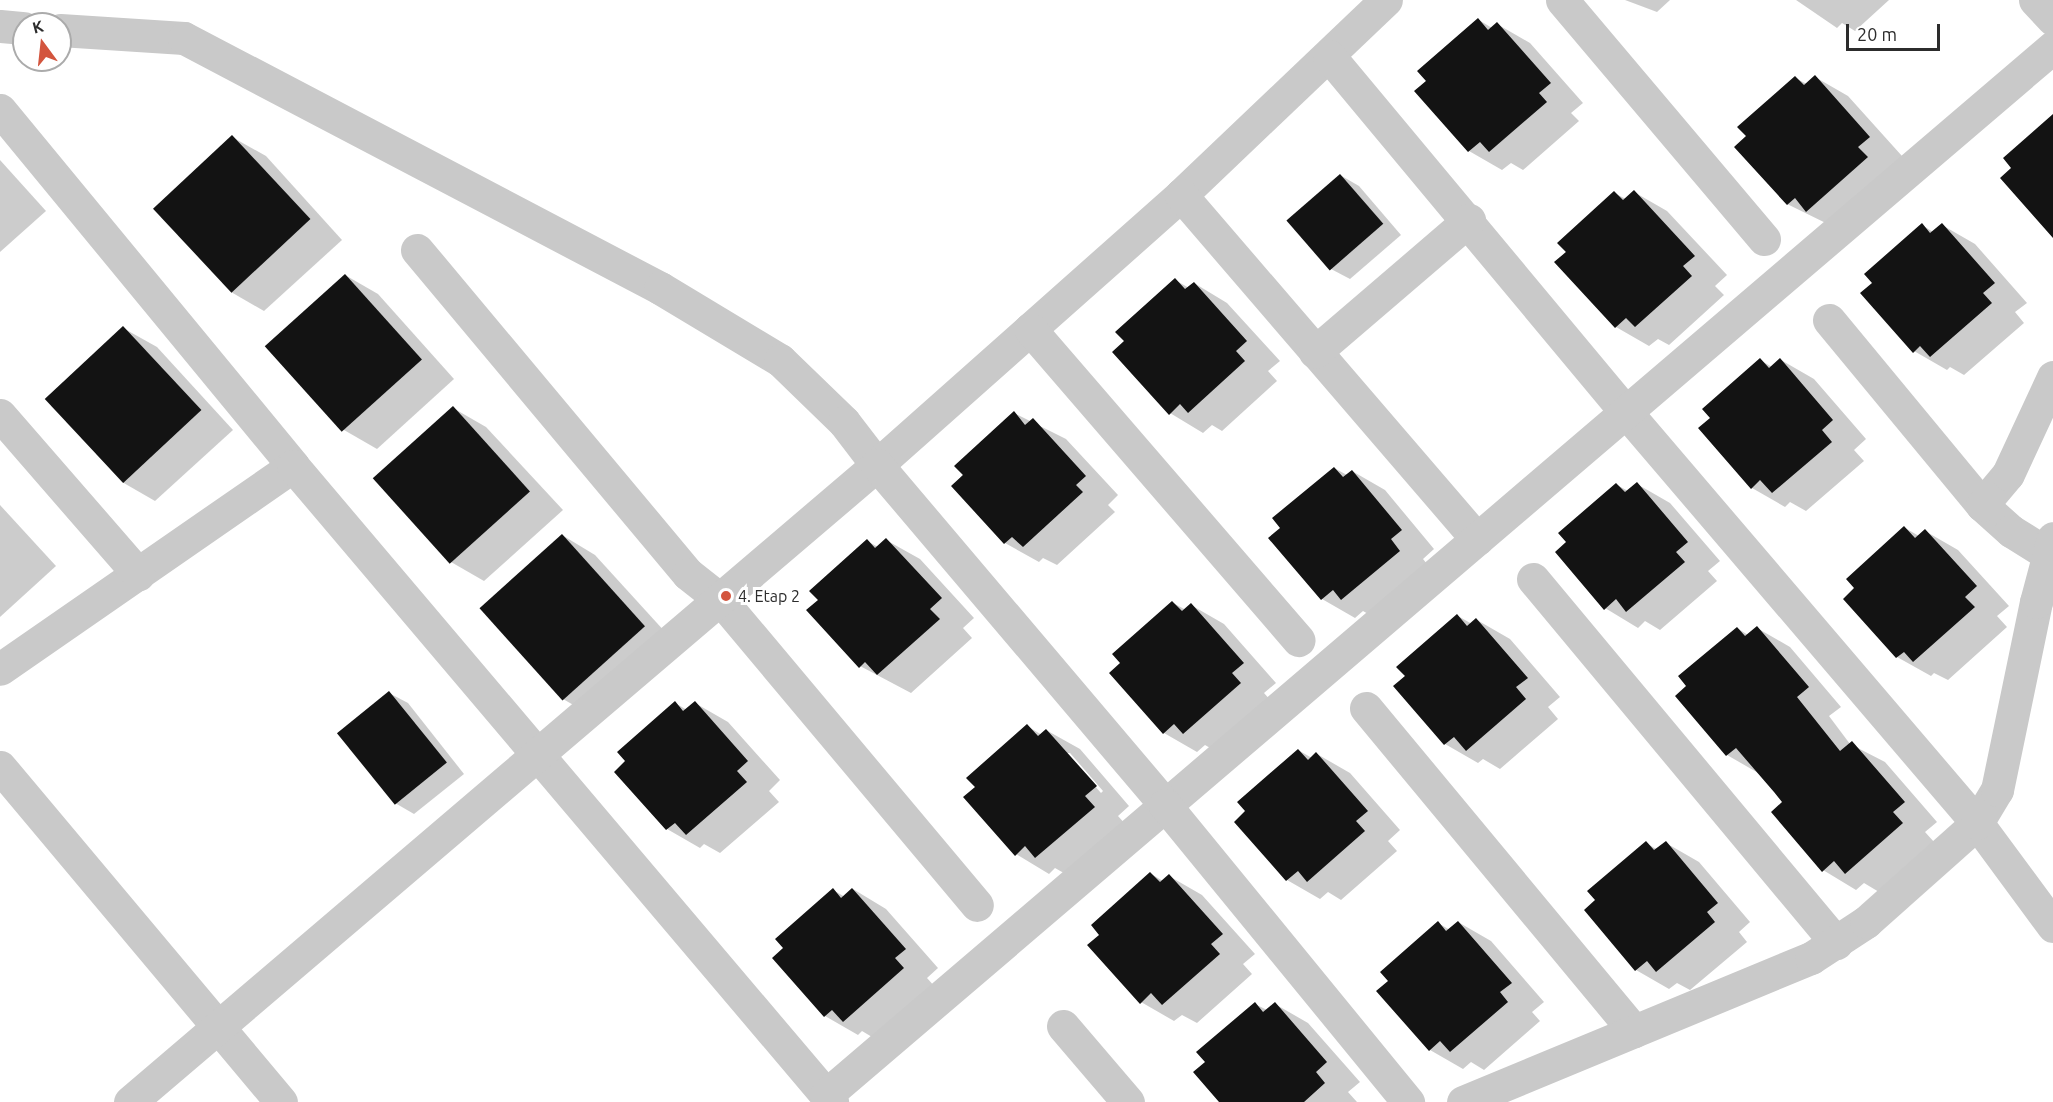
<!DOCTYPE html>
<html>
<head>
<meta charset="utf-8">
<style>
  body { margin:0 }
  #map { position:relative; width:2053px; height:1102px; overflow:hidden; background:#fff; font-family:Ubuntu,sans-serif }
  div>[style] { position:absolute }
  .shadow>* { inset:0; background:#0003 }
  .building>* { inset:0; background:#131313; transform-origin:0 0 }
  .minor>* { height:33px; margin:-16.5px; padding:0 16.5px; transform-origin:16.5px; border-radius:16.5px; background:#c9c9c9 }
  .dots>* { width:16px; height:16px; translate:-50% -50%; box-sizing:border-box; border:3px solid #fff; border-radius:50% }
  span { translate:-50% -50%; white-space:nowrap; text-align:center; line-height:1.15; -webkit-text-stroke:6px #fff; paint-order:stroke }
  .poi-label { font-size:16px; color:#2c2c2c }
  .left { translate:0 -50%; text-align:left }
  .north { position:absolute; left:12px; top:12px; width:60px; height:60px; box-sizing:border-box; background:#fff; border:2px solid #ababab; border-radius:50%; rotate:345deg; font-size:16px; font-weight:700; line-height:24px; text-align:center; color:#2c2c2c }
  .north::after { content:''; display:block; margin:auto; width:21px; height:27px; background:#d3553e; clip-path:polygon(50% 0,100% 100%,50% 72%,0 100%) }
  .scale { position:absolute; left:1846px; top:24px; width:94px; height:27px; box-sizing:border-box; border:3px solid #2c2c2c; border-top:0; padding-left:8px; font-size:18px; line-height:21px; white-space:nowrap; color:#2c2c2c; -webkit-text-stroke:4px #fff; paint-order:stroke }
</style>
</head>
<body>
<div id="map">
  <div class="shadow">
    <div style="clip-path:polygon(1625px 0,1670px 0,1657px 12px)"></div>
    <div style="clip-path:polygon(1796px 0,1889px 0,1855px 31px,1842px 23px,1837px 28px)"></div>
    <div style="clip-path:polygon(1479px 20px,1492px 28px,1497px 24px,1530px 43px,1583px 103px,1571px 113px,1579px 121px,1523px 170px,1511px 163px,1502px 170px,1469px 151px,1416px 92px)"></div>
    <div style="clip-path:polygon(1815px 77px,1848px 96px,1902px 156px,1840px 230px,1787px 204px,1748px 137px,1795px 78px,1807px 84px)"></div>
    <div style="clip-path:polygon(232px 137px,266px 156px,342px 240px,264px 311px,231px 292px)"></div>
    <div style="clip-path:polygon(0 160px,46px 211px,0 252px)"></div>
    <div style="clip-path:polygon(1340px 175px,1359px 186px,1401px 235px,1350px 279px,1331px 269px)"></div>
    <div style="clip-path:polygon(1634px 192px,1667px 211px,1727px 275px,1715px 286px,1724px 295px,1669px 345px,1658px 339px,1649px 346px,1616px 327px,1557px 262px,1614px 193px,1626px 199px)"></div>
    <div style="clip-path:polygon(1922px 225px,1933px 232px,1942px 225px,1975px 244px,2027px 303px,2015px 312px,2024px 323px,1964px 375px,1950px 367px,1947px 370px,1914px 351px)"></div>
    <div style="clip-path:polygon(345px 275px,378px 294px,454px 379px,377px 449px,344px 430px)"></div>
    <div style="clip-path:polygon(1175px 280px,1189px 288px,1194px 283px,1227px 303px,1280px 361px,1268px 371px,1277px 381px,1222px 431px,1212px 425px,1203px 433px,1170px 413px,1126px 342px)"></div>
    <div style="clip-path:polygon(123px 328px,157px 347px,233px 430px,155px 501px,122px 482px,46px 398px)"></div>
    <div style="clip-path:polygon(1760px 360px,1772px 367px,1781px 360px,1814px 379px,1866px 439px,1854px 450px,1864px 461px,1806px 511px,1790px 502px,1785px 507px,1752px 488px,1712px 418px)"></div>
    <div style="clip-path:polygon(453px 408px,486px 427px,563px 510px,484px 581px,451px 562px,375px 478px)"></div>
    <div style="clip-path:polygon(1014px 413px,1066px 439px,1118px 495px,1108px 505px,1115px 512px,1057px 565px,1043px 558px,1039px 562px,1005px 543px,953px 486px)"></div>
    <div style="clip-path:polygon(1334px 468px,1347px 475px,1352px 471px,1385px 490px,1434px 549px,1423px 559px,1432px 570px,1375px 618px,1363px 611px,1355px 618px,1322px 599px,1282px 528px)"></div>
    <div style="clip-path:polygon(1637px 484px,1670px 503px,1720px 561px,1708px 571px,1717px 581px,1660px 630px,1645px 621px,1638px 628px,1605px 608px,1617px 485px,1628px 491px)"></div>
    <div style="clip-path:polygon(0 505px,56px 566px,0 617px)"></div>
    <div style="clip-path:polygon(1905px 528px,1919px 536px,1925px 531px,1958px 550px,2009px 606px,1997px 616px,2007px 627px,1948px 680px,1934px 673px,1931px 676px,1897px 657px,1845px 599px)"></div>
    <div style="clip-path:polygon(562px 535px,595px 555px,677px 645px,596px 718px,563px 699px)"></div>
    <div style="clip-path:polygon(886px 540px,920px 559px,974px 618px,963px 628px,972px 638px,911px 693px,860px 666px,820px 600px,867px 541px,878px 547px)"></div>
    <div style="clip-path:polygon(1173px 603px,1186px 610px,1191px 605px,1224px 624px,1276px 683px,1264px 693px,1273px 703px,1217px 752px,1205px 745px,1197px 752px,1164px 733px)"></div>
    <div style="clip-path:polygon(1458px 616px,1472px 624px,1477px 620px,1510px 639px,1560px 697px,1548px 707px,1558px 719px,1500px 769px,1483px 759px,1478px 763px,1445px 744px,1395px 687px)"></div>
    <div style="clip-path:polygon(1737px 628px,1748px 635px,1757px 628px,1790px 647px,1841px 707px,1829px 716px,1850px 744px,1885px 762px,1937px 822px,1925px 832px,1935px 843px,1879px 892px,1864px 883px,1856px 890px,1823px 870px,1784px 802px,1760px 774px,1727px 755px,1688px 686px)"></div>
    <div style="clip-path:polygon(389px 693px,408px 703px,464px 774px,414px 814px,395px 803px)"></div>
    <div style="clip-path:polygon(675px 703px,687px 710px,695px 703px,728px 722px,780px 780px,769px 791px,779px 802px,720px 853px,704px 844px,700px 848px,667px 829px)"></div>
    <div style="clip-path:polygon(evenodd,1027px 726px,1042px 735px,1046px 730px,1080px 749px,1129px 806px,1118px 816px,1127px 826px,1069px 876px,1055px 868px,1049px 874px,1016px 854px,977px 787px,1027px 726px,1066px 753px,1070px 753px,1103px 791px,1101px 793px,1066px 753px)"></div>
    <div style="clip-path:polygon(1298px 750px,1312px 758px,1317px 754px,1350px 773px,1400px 830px,1388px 841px,1397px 851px,1341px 900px,1328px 892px,1320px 899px,1287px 880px,1236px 822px)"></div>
    <div style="clip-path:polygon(1646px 843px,1658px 850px,1666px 843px,1699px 862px,1750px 922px,1739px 932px,1747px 942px,1690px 990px,1677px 983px,1669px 989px,1636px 970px)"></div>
    <div style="clip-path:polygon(1151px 874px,1163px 881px,1169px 876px,1202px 895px,1255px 954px,1243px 964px,1252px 974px,1197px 1023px,1182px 1015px,1174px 1021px,1141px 1002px,1101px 935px)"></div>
    <div style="clip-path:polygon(853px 889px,886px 909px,938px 968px,927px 978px,936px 988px,877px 1040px,862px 1031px,858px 1035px,825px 1016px,833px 890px,845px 897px)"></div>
    <div style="clip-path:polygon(1458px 922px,1491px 941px,1544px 1002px,1532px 1012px,1540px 1021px,1484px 1070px,1471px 1062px,1463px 1069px,1430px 1050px,1438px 923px,1450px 930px)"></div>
    <div style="clip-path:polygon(1255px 1004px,1267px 1010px,1275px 1004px,1308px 1023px,1360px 1082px,1348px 1092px,1357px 1102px,1221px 1102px,1207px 1062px)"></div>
  </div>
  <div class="building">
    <div style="clip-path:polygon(1478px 18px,1488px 30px,1497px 22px,1551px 83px,1539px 93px,1547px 102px,1489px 152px,1480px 142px,1468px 152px,1414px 91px,1426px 81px,1417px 71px)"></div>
    <div style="clip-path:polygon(1815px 75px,1870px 137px,1858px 147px,1868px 157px,1806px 212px,1795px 198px,1787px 205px,1734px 147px,1746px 136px,1737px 127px,1795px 76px,1804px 85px)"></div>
    <div style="clip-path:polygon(2053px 114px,2053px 238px,2000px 178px,2011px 168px,2003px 158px)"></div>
    <div style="left:232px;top:135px;width:115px;height:108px;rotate:47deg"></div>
    <div style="left:1340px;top:174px;width:66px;height:71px;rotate:49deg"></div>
    <div style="clip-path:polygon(1634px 190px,1695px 256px,1683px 266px,1692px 276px,1635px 327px,1626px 318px,1615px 328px,1554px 262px,1566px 252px,1557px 243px,1614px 191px,1623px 200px)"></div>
    <div style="clip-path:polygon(1922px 223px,1930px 233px,1942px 223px,1995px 283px,1983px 293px,1992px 303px,1930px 357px,1920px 346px,1913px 353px,1860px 293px,1872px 283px,1864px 274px)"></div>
    <div style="left:345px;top:274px;width:115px;height:108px;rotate:48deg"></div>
    <div style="clip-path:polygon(1175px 278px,1185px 289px,1194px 282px,1247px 341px,1236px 351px,1245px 361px,1188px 413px,1180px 404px,1169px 415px,1112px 352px,1124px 341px,1115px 332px)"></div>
    <div style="left:123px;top:326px;width:115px;height:107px;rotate:47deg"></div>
    <div style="clip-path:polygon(1760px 358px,1769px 368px,1780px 358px,1833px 420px,1822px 430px,1832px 442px,1772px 493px,1760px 480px,1751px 489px,1698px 428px,1710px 418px,1702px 409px)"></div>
    <div style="left:453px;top:406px;width:115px;height:108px;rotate:48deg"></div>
    <div style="clip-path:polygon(1014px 411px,1025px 425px,1033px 418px,1086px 476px,1076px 485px,1083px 492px,1023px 547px,1012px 537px,1004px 544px,951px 486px,963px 475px,954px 466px)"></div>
    <div style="clip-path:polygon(1334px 467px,1343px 477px,1352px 470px,1402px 530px,1391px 539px,1400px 551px,1341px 600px,1333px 590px,1321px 600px,1268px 538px,1280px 528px,1272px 518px)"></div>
    <div style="clip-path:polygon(1637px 482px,1688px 542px,1676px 552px,1685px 562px,1626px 612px,1616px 599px,1604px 610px,1555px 552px,1566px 542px,1558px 533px,1616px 483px,1625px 492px)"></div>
    <div style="clip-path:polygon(1904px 526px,1915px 538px,1925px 529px,1977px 586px,1965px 597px,1975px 607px,1913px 662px,1904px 652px,1896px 658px,1843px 599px,1854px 588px,1846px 579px)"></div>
    <div style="left:562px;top:534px;width:124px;height:111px;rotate:48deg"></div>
    <div style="clip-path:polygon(886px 538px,942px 598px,930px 609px,940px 619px,877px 675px,865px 662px,859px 668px,806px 610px,818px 600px,809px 591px,867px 539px,875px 548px)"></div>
    <div style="clip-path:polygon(1172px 601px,1182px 611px,1191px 603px,1244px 663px,1232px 673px,1241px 683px,1183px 734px,1174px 724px,1163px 734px,1109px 673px,1120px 663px,1112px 654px)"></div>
    <div style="clip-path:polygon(1457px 614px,1467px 626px,1476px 618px,1528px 678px,1516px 687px,1526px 699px,1466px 751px,1454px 737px,1444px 745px,1393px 686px,1405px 676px,1396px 667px)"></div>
    <div style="clip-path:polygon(1757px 626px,1809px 687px,1797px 697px,1840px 751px,1852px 741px,1905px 802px,1893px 812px,1903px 823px,1845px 874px,1834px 861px,1822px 872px,1771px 812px,1782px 802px,1774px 792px,1736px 748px,1726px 756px,1675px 696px,1686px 686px,1678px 676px,1737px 627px,1745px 636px)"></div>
    <div style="left:389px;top:691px;width:92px;height:67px;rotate:51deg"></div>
    <div style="clip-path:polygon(675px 701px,683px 711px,695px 701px,748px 761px,737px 771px,747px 782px,686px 835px,675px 823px,666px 830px,614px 772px,625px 761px,617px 752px)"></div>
    <div style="clip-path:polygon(1027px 724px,1038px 736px,1046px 729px,1097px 786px,1085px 796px,1095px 807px,1035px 858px,1025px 846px,1015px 856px,963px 797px,975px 787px,966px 778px)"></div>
    <div style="clip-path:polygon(1298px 749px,1308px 760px,1316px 752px,1368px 811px,1356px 821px,1365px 831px,1307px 882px,1298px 871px,1286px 881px,1234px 822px,1245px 811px,1237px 802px)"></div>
    <div style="clip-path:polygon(1646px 841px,1654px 850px,1666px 841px,1718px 903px,1707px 912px,1715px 922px,1656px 972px,1647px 961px,1635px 971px,1584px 910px,1595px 900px,1587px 891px)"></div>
    <div style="clip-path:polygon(1150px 872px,1160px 882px,1169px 874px,1223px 934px,1211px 944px,1220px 954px,1162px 1005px,1151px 993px,1140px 1004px,1087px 945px,1099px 935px,1091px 925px)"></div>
    <div style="clip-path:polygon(833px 888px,841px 898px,852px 888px,906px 949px,895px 958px,904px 968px,843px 1022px,832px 1010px,824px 1017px,772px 958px,783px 948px,775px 939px)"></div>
    <div style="clip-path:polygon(1438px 921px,1446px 931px,1458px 921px,1512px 983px,1500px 992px,1508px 1002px,1450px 1052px,1440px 1041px,1429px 1051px,1376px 991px,1388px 981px,1380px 972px)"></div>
    <div style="clip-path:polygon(1255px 1002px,1263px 1012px,1275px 1002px,1327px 1062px,1316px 1072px,1325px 1083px,1304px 1102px,1219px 1102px,1193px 1072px,1205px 1062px,1196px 1052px)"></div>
  </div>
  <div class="minor">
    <div style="left:1562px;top:0;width:313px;rotate:49.8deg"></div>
    <div style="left:2035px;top:0;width:26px;rotate:47deg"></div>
    <div style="left:0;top:26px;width:24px;rotate:5deg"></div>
    <div style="left:60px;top:30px;width:124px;rotate:3.7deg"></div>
    <div style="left:184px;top:38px;width:538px;rotate:27.71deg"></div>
    <div style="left:660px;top:288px;width:140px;rotate:31deg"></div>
    <div style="left:780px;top:360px;width:89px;rotate:44.1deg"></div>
    <div style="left:844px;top:422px;width:54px;rotate:52.5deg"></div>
    <div style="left:877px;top:465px;width:407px;rotate:-41.6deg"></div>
    <div style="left:1181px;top:195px;width:283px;rotate:-43.6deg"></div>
    <div style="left:1329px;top:56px;width:464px;rotate:50.2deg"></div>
    <div style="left:1626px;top:412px;width:540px;rotate:49.5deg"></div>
    <div style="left:1977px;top:823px;width:128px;rotate:53.6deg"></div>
    <div style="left:0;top:110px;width:461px;rotate:50.5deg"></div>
    <div style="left:293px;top:466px;width:356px;rotate:145.3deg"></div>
    <div style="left:1181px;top:195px;width:454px;rotate:49.3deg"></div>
    <div style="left:417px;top:250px;width:422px;rotate:50.1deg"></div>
    <div style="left:688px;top:574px;width:42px;rotate:38.2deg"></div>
    <div style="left:721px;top:600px;width:398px;rotate:50deg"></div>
    <div style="left:1829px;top:320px;width:240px;rotate:50.4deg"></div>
    <div style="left:1982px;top:505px;width:39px;rotate:42deg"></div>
    <div style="left:2011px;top:531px;width:44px;rotate:31.9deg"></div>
    <div style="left:1030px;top:329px;width:411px;rotate:49.2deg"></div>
    <div style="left:1315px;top:352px;width:203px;rotate:-40.6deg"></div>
    <div style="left:0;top:415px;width:211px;rotate:49deg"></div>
    <div style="left:293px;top:466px;width:834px;rotate:49.72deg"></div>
    <div style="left:1982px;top:505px;width:40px;rotate:-50deg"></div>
    <div style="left:2008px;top:474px;width:107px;rotate:-65.1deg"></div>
    <div style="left:1533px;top:579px;width:474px;rotate:50.2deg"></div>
    <div style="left:1366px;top:708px;width:420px;rotate:50.3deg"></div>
    <div style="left:0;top:767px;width:437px;rotate:50deg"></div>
    <div style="left:1063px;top:1026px;width:100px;rotate:49.5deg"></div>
    <div style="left:826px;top:1095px;width:1614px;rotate:-40.5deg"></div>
    <div style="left:130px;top:1102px;width:982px;rotate:-40.46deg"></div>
    <div style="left:877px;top:465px;width:446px;rotate:49.7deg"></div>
    <div style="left:1165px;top:805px;width:384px;rotate:50.7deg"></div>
    <div style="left:1463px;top:1102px;width:377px;rotate:-22.5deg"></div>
    <div style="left:1811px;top:958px;width:66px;rotate:-33.2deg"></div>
    <div style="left:1866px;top:922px;width:149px;rotate:-41.7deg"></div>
    <div style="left:1977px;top:823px;width:39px;rotate:-59deg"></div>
    <div style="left:1997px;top:790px;width:192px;rotate:-78.3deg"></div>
    <div style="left:2036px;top:602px;width:66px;rotate:-75.1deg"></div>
  </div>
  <div class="dots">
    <div style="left:726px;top:596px;background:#d3553e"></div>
  </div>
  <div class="poi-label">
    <span class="left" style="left:738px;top:596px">4. Etap 2</span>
  </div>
  <div class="north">K</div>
  <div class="scale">20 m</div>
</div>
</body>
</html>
